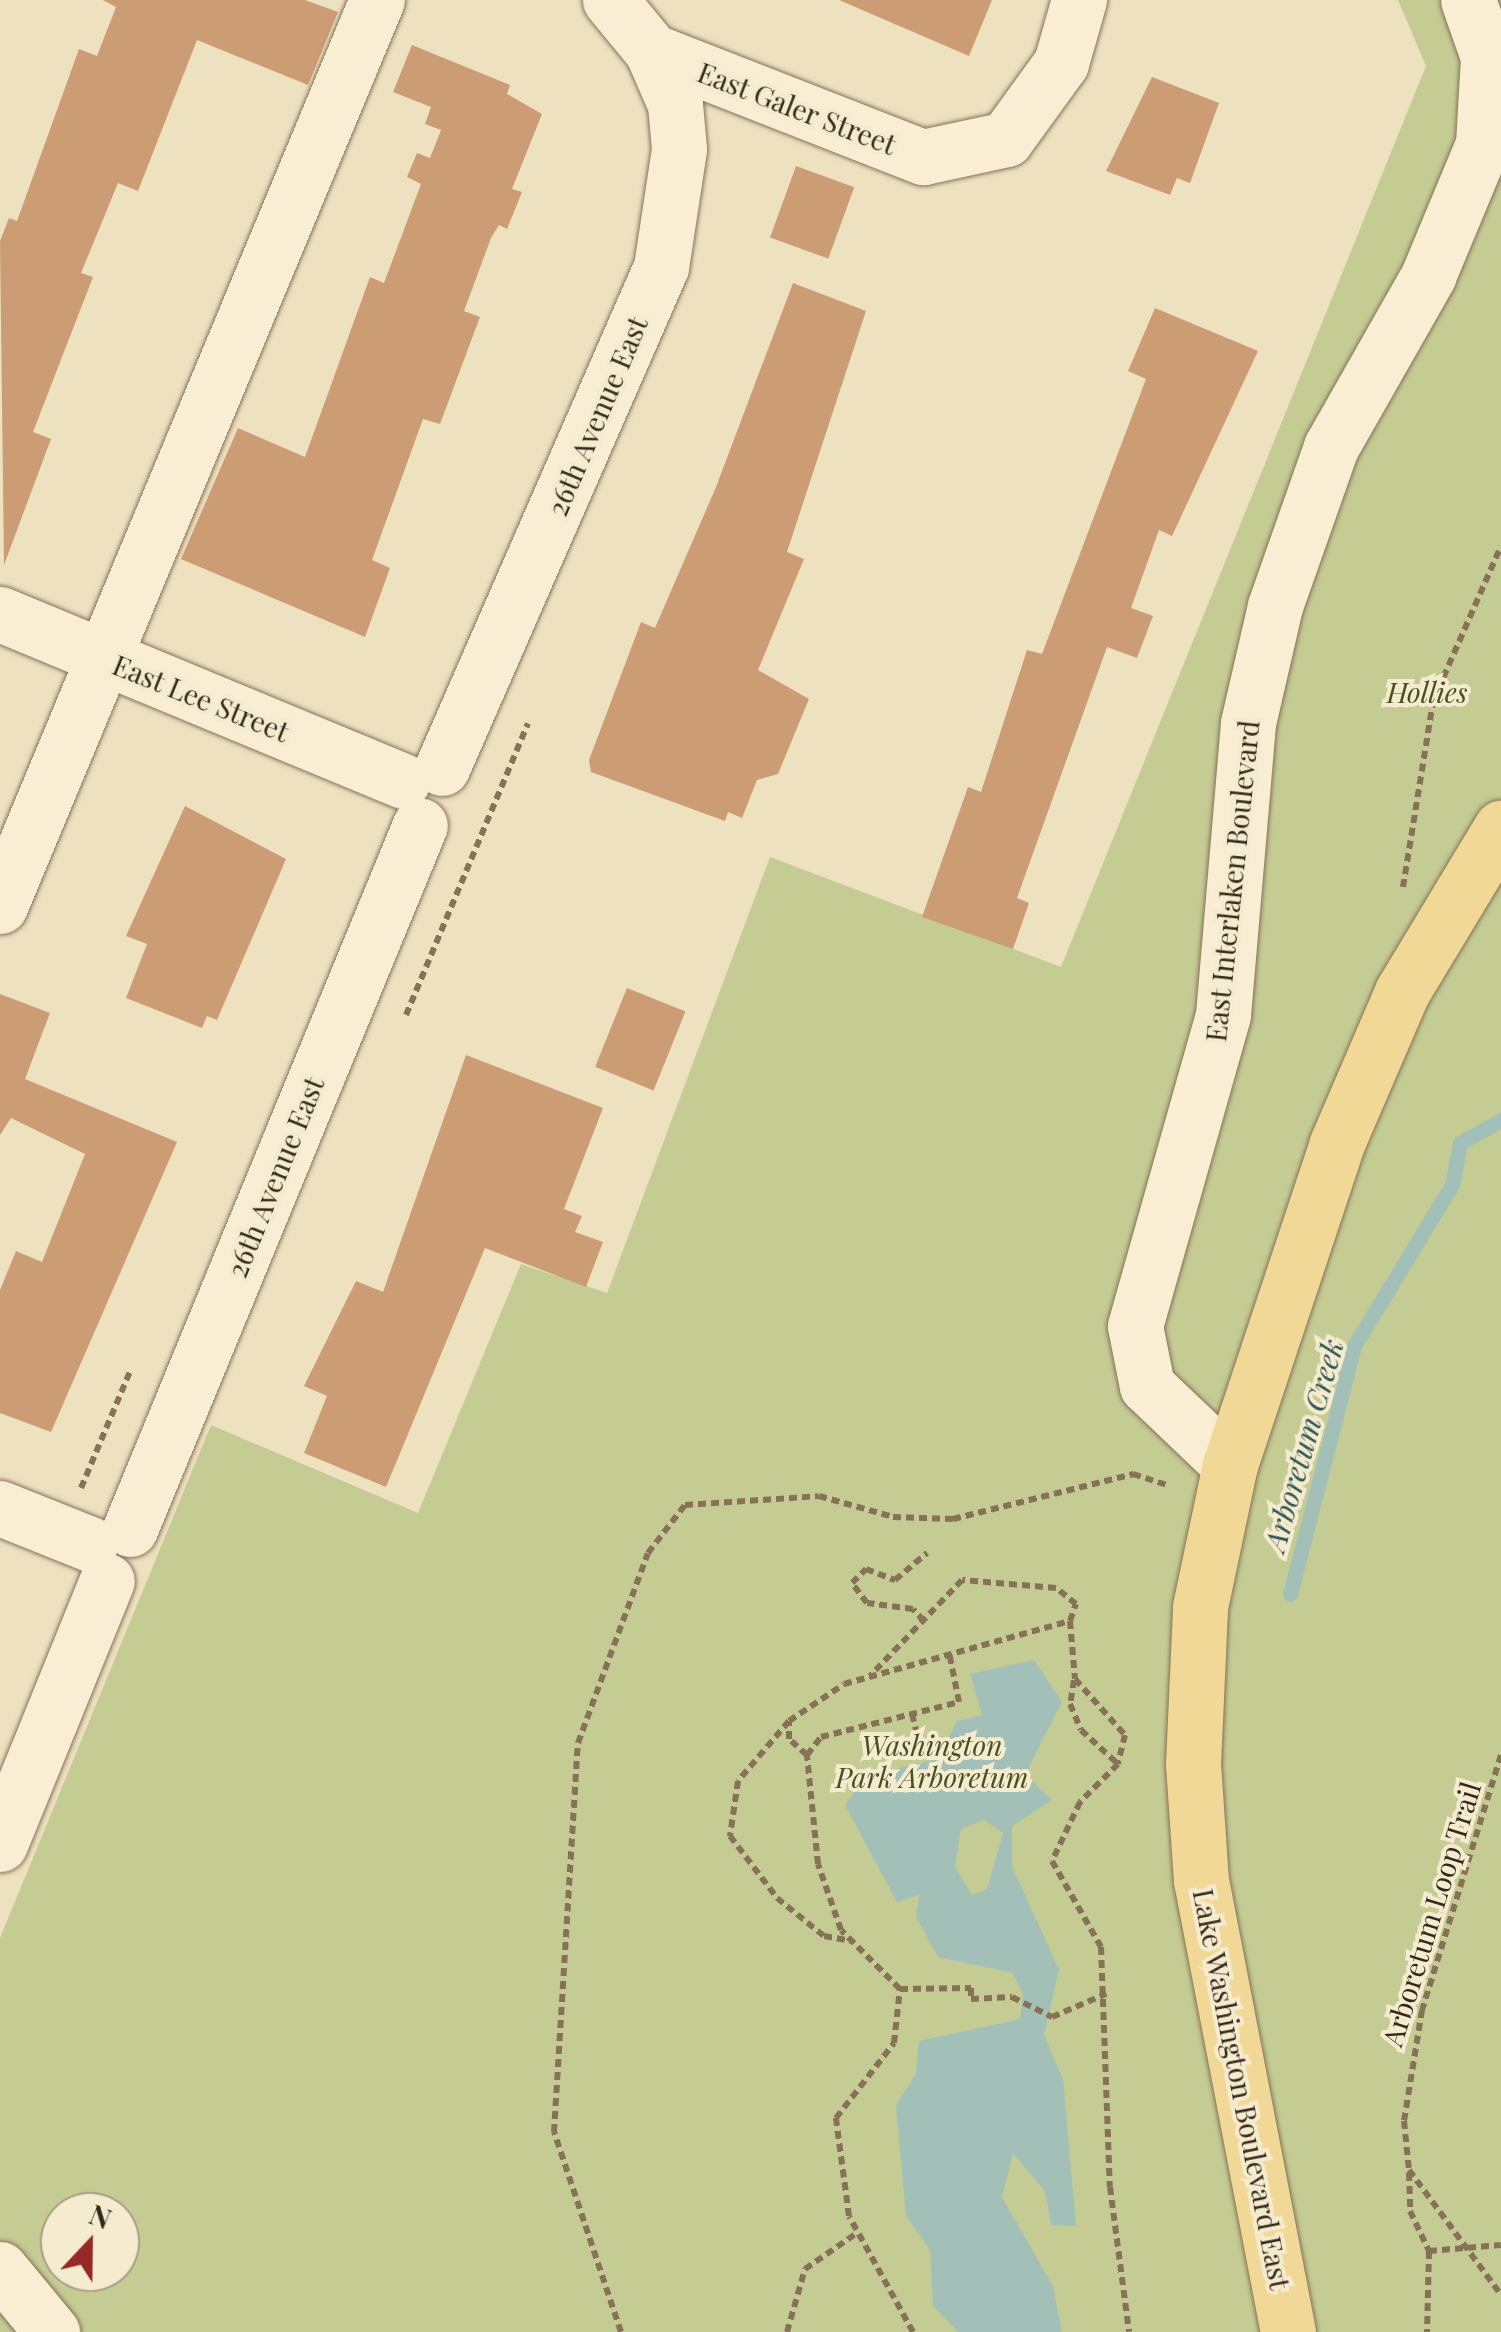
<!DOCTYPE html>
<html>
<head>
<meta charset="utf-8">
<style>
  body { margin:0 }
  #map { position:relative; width:1501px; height:2332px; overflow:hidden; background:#eee1c0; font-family:"Playfair Display",serif }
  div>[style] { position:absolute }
  .green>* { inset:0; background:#c4cc94 }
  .water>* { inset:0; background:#a3c0b8 }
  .stream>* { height:15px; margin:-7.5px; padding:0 7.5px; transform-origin:7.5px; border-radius:7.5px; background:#a3c0b8 }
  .building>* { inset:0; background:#cc9c75; transform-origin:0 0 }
  .path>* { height:6px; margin-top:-3px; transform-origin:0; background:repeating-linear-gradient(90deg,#877258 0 8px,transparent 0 13px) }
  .roads { filter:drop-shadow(0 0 2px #877258) drop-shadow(0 0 2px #877258) }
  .minor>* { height:55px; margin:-27.5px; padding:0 27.5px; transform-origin:27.5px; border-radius:27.5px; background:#f9eed3 }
  .major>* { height:55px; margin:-27.5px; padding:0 27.5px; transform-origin:27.5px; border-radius:27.5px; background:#f2d896 }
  span { translate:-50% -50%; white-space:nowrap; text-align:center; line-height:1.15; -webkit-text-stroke:8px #f5ebcf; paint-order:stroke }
  .street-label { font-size:28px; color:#36291c }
  .park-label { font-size:28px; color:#455323; font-style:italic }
  .water-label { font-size:30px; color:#2b5654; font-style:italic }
  .north { position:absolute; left:40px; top:2192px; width:100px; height:100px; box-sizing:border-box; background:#f5ebcf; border:2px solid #a99d87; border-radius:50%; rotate:22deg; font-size:28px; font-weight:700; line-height:40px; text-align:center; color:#36291c }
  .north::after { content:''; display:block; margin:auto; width:35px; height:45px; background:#962927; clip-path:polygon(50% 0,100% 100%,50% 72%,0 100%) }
</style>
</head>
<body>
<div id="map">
  <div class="green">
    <div style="clip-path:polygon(evenodd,1398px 0,1501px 0,1501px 2332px,0 2332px,0 1938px,211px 1425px,418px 1513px,521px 1264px,607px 1293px,770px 857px,1061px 967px,1426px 66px,1398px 0,60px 2212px,120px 2212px,120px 2272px,60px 2272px,60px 2212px)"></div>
  </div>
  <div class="water">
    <div style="clip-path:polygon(evenodd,1034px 1660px,1062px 1702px,1025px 1775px,1052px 1800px,1012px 1826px,1012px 1866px,1059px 1970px,1044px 2035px,1063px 2079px,1076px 2226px,1051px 2225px,1045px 2191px,1013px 2154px,1002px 2197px,1053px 2286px,1062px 2332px,958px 2332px,933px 2306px,930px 2250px,906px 2216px,896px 2106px,916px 2073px,919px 2041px,1020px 2019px,1023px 1994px,1013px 1973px,938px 1957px,916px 1917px,919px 1895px,897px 1902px,845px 1805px,866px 1776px,938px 1759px,957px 1721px,982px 1715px,970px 1674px,1034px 1660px,984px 1820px,1003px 1833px,987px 1889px,972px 1895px,955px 1867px,961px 1829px,984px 1820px)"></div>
  </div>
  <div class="stream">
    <div style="left:1290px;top:1594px;width:256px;rotate:-75.5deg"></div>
    <div style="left:1354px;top:1346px;width:188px;rotate:-58.7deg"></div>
    <div style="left:1452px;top:1185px;width:43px;rotate:-79.2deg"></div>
    <div style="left:1460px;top:1143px;width:47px;rotate:-29.3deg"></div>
  </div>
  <div class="building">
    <div style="clip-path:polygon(103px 0,305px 0,338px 12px,308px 85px,197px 40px,138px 191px,118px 183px,81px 273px,93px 277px,33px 432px,51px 439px,4px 565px,0 241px,9px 218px,17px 221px,79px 49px,97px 56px,116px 7px)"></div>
    <div style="clip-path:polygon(839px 0,992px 0,969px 56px)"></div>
    <div style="clip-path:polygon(412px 45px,510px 85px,507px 94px,542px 114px,512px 189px,522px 192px,507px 229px,499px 225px,491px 238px,464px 311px,480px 317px,440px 424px,423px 419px,372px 560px,390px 568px,365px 637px,181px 559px,238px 428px,305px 457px,370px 277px,384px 283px,421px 184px,407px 177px,417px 153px,430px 158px,441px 130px,425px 124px,431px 107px,393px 92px)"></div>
    <div style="clip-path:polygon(1152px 77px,1219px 103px,1190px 183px,1177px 178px,1170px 195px,1106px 171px)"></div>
    <div style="left:796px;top:166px;width:62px;height:76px;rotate:20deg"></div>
    <div style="clip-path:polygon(793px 283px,866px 311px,787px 552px,804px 559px,758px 670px,809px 699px,778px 774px,757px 780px,742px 818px,728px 812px,725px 821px,591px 772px,589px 760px,641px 622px,655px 628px,716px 487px)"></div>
    <div style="clip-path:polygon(1155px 308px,1258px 351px,1172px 536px,1159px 530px,1131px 608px,1153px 616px,1137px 658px,1107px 647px,1017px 898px,1029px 903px,1013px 949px,922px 917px,968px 787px,981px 792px,1027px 650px,1042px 654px,1146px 379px,1128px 371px)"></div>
    <div style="clip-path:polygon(185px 806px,286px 859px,217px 1020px,207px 1016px,202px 1028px,126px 998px,147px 944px,126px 936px)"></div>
    <div style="left:627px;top:988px;width:63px;height:85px;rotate:22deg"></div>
    <div style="clip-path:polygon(0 994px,50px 1013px,25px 1079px,177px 1142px,51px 1432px,0 1413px,0 1290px,16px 1251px,42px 1262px,85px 1154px,11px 1118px,0 1135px)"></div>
    <div style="clip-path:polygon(466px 1055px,603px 1108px,564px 1209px,582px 1216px,575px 1232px,603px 1242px,586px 1287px,485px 1248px,386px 1487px,304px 1453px,327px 1396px,304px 1386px,356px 1281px,383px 1292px)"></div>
  </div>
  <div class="path">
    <div style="left:1403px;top:887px;width:188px;rotate:-80.8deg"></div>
    <div style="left:1433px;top:701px;width:169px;rotate:-66.3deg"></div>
    <div style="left:406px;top:1015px;width:316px;rotate:-67.3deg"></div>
    <div style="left:81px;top:1488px;width:129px;rotate:-67.2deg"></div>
    <div style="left:924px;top:1621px;width:16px;rotate:-133deg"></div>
    <div style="left:913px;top:1609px;width:46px;rotate:-172.6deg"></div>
    <div style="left:867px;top:1603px;width:25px;rotate:-127deg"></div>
    <div style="left:852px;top:1583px;width:20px;rotate:-45deg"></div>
    <div style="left:866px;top:1569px;width:31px;rotate:21deg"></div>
    <div style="left:895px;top:1580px;width:42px;rotate:-40.2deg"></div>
    <div style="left:1070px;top:1621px;width:58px;rotate:85.1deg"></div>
    <div style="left:1075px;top:1679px;width:75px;rotate:48.2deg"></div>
    <div style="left:1125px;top:1735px;width:30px;rotate:104deg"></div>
    <div style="left:1118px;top:1764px;width:54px;rotate:135deg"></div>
    <div style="left:1080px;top:1802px;width:65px;rotate:115.4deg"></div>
    <div style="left:1052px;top:1861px;width:99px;rotate:60.3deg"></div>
    <div style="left:1101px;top:1947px;width:240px;rotate:87.9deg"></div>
    <div style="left:1110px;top:2187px;width:146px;rotate:82.5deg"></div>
    <div style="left:1074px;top:1680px;width:24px;rotate:99deg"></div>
    <div style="left:1070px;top:1704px;width:28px;rotate:67deg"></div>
    <div style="left:1081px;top:1730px;width:50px;rotate:42.6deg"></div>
    <div style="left:912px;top:1714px;width:44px;rotate:75.7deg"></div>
    <div style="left:789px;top:1721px;width:79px;rotate:130.4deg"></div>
    <div style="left:738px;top:1781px;width:56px;rotate:98.3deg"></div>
    <div style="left:730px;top:1836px;width:78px;rotate:52.8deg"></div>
    <div style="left:777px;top:1898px;width:60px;rotate:39deg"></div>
    <div style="left:824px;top:1936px;width:27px;rotate:10deg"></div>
    <div style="left:807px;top:1755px;width:24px;rotate:-138deg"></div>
    <div style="left:789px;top:1739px;width:18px;rotate:-90deg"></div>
    <div style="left:789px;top:1721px;width:66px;rotate:-33.9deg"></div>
    <div style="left:844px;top:1684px;width:235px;rotate:-15.6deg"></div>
    <div style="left:1070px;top:1621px;width:18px;rotate:-71deg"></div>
    <div style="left:1076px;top:1604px;width:26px;rotate:-141deg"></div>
    <div style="left:1056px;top:1588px;width:94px;rotate:-175.1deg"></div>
    <div style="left:962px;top:1580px;width:132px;rotate:133.8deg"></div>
    <div style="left:1501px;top:1755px;width:267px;rotate:107.2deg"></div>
    <div style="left:1422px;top:2010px;width:112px;rotate:99.2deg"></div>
    <div style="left:1404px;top:2121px;width:49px;rotate:84.2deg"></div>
    <div style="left:1409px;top:2170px;width:155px;rotate:53.6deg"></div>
    <div style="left:900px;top:1989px;width:71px;rotate:-0.8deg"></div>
    <div style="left:971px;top:1988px;width:11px;rotate:90deg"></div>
    <div style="left:971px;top:1999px;width:41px;rotate:-2.8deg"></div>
    <div style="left:1012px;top:1997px;width:45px;rotate:26.6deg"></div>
    <div style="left:1052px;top:2017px;width:59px;rotate:-23.1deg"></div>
    <div style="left:1409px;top:2173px;width:38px;rotate:88deg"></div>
    <div style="left:1410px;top:2211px;width:44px;rotate:64.6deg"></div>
    <div style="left:1429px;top:2251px;width:81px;rotate:91.4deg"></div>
    <div style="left:1429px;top:2251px;width:72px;rotate:-4.8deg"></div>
    <div style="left:621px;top:2332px;width:211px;rotate:-108.5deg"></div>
    <div style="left:554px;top:2132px;width:390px;rotate:-86.5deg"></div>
    <div style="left:578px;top:1743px;width:202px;rotate:-69.8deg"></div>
    <div style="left:648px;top:1553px;width:61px;rotate:-52.4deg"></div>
    <div style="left:685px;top:1505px;width:134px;rotate:-3.8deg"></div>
    <div style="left:819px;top:1496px;width:77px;rotate:15.8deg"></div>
    <div style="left:893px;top:1517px;width:60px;rotate:1.9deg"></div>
    <div style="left:953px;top:1519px;width:186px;rotate:-14deg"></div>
    <div style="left:1133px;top:1474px;width:38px;rotate:18deg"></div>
    <div style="left:787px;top:2332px;width:66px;rotate:-74.1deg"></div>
    <div style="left:805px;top:2269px;width:63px;rotate:-34.7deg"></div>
    <div style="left:913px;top:2332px;width:132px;rotate:-118.9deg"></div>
    <div style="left:849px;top:2216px;width:99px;rotate:-97.6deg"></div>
    <div style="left:836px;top:2118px;width:95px;rotate:-52.3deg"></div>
    <div style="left:894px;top:2043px;width:54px;rotate:-83.7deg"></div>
    <div style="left:900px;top:1989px;width:83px;rotate:-135deg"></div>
    <div style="left:841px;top:1930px;width:70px;rotate:-109.2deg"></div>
    <div style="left:818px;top:1864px;width:110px;rotate:-95.8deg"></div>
    <div style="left:807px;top:1755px;width:23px;rotate:-52deg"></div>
    <div style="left:821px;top:1737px;width:142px;rotate:-14.2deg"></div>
    <div style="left:959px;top:1702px;width:51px;rotate:-101.3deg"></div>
  </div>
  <div class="roads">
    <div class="minor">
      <div style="left:610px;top:0;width:66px;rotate:50.5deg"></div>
      <div style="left:652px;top:51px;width:291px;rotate:21.4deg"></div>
      <div style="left:923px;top:157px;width:85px;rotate:-12.2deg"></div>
      <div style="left:1006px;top:139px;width:94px;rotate:-54.1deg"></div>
      <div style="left:1061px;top:63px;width:66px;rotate:-74.1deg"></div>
      <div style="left:0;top:614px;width:436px;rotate:22.5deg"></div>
      <div style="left:442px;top:768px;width:547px;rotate:-66.39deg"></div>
      <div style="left:661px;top:267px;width:119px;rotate:-81.3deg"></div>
      <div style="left:679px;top:149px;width:45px;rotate:-95.1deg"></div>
      <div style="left:675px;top:104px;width:58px;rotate:-113.5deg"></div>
      <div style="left:0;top:906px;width:981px;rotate:-67.41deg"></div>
      <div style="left:1230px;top:1465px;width:115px;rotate:-136.4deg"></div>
      <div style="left:1147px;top:1386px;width:61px;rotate:-101.3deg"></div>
      <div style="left:1135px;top:1326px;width:323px;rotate:-74.2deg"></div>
      <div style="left:1223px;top:1015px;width:293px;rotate:-85.1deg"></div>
      <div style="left:1248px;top:723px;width:120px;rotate:-77deg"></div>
      <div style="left:1275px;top:606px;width:169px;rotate:-70.6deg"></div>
      <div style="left:1331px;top:447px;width:197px;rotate:-60.4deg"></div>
      <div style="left:1428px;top:276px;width:143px;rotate:-67.4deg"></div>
      <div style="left:1483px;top:144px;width:87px;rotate:-86.7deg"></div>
      <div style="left:1488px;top:57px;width:60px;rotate:-109.3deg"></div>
      <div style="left:0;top:1508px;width:97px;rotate:21.8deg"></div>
      <div style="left:130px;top:1529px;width:761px;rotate:-67.61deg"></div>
      <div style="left:0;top:1844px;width:284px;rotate:-67.9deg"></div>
      <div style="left:0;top:2269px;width:82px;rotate:50.5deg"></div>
    </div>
    <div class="major">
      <div style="left:1288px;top:2332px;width:459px;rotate:-100.9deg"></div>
      <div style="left:1201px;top:1881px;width:117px;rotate:-93.9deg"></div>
      <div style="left:1193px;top:1764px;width:157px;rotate:-87.4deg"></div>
      <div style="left:1200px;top:1607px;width:145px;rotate:-78.1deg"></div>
      <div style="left:1230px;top:1465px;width:339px;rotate:-71.6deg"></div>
      <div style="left:1337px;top:1143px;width:164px;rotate:-66.7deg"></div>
      <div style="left:1402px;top:992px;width:192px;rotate:-58.9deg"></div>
    </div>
  </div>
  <div class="street-label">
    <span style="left:797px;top:108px;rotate:21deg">East Galer Street</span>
    <span style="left:597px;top:416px;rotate:-67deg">26th Avenue East</span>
    <span style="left:201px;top:698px;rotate:22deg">East Lee Street</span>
    <span style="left:1232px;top:881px;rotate:-84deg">East Interlaken Boulevard</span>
    <span style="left:275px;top:1177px;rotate:-68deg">26th Avenue East</span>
    <span style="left:1431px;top:1914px;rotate:-73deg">Arboretum Loop Trail</span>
    <span style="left:1242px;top:2089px;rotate:79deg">Lake Washington Boulevard East</span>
  </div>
  <div class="park-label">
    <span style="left:1427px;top:692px">Hollies</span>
    <span style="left:932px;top:1761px">Washington<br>Park Arboretum</span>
  </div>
  <div class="water-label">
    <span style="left:1303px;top:1445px;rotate:-74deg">Arboretum Creek</span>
  </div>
  <div class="north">N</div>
</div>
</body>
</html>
